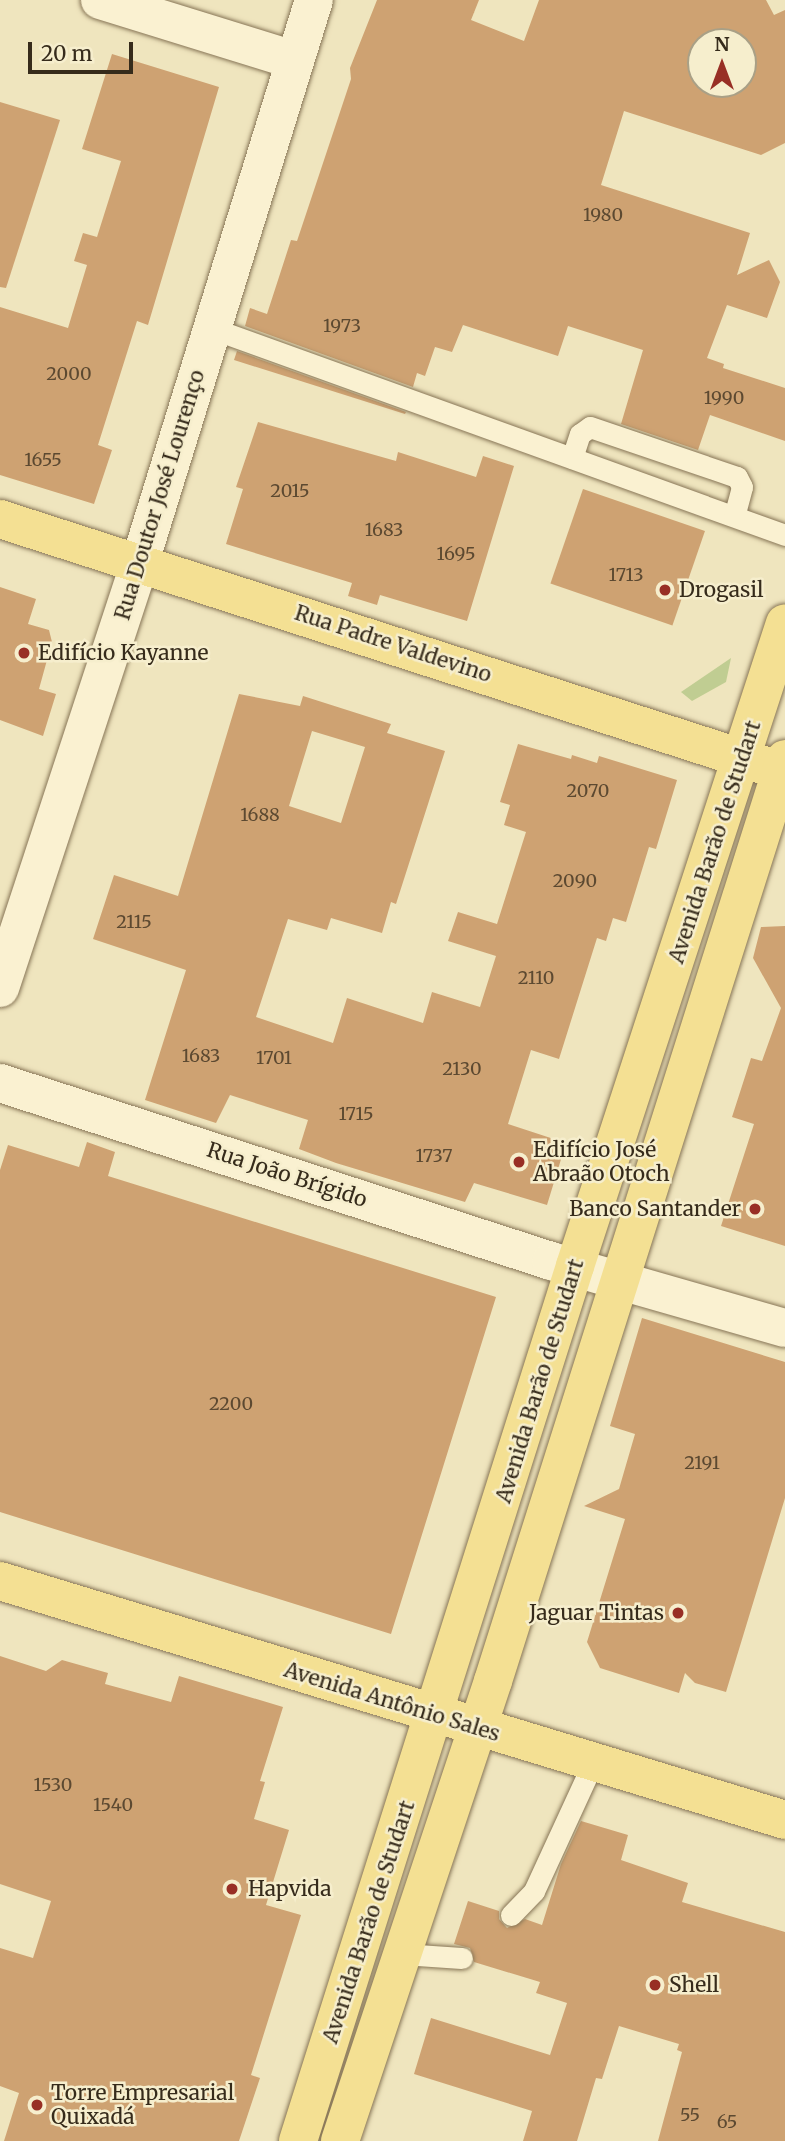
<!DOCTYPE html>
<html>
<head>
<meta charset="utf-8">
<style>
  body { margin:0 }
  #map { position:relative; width:785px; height:2141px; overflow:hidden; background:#efe5be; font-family:Merriweather,serif }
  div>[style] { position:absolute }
  .green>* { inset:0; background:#c0cd92 }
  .building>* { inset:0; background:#cea272; transform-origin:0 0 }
  .roads { filter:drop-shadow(0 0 2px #877556) drop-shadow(0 0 2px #877556) }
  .service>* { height:21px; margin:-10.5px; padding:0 10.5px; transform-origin:10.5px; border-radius:10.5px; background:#faf1d1 }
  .minor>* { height:38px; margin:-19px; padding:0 19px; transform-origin:19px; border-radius:19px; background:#faf1d1 }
  .tertiary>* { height:38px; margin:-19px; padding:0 19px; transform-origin:19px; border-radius:19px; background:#faf1d1 }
  .primary>* { height:38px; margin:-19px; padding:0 19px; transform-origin:19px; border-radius:19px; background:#f4e093 }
  .dots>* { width:19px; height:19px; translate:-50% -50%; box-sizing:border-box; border:4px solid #f6eecd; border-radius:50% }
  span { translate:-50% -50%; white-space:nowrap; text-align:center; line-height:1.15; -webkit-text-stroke:5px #f6eecd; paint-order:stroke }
  .number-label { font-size:18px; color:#5c4931 }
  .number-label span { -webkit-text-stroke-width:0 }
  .street-label { font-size:21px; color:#362b1b }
  .poi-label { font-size:21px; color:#362b1b }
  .left { translate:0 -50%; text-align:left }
  .right { translate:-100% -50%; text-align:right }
  .north { position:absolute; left:687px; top:28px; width:70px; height:70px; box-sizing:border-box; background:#f6eecd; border:2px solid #a9a086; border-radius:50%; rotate:0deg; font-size:19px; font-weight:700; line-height:28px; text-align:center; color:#362b1b }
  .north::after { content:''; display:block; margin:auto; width:24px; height:32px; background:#982f25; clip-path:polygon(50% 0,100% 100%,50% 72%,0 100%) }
  .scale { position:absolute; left:28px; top:42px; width:105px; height:32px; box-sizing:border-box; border:4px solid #362b1b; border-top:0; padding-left:9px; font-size:21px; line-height:24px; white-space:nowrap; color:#362b1b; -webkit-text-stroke:5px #f6eecd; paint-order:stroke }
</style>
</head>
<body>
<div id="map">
  <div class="green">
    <div style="clip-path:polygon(731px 658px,726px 682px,692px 701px,681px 692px)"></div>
  </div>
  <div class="building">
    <div style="clip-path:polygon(evenodd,377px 0,479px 0,471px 20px,524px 41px,539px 0,766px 0,774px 15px,785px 10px,785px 143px,761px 155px,624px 111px,601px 185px,750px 233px,737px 275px,769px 260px,780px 282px,767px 318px,727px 305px,707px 358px,724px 364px,723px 368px,785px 388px,785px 441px,710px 415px,698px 450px,621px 424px,643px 350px,568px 326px,558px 356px,463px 325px,452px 352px,435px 347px,425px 376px,417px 373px,413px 387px,245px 326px,250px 308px,267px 314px,291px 240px,297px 241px,351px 79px,350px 68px,377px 0,701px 42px,743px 42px,743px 84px,701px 84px,701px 42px)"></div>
    <div style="clip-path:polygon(112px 54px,219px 87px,148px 325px,137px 321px,98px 445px,112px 450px,94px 504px,0 475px,0 307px,68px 328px,87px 265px,74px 261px,83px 233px,97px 237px,121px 161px,82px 149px)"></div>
    <div style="clip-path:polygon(0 102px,60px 120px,6px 288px,0 287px)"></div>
    <div style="clip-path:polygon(237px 351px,406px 412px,405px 414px,234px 360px)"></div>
    <div style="clip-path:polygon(258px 422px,396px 461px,398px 452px,476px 477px,483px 456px,514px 466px,467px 621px,380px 595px,377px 605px,348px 596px,352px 583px,226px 544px,243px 489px,236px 487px)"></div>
    <div style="left:583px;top:489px;width:129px;height:100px;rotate:19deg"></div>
    <div style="clip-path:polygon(0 587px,36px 599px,28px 624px,49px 630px,52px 642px,39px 689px,56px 694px,43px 736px,0 720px)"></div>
    <div style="clip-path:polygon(evenodd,239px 694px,300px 706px,303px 696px,391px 724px,387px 733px,445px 751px,396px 904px,391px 902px,382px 933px,331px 918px,327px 930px,288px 919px,256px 1017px,333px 1043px,347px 998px,423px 1023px,432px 992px,480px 1007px,496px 956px,448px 941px,458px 912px,497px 924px,526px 832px,504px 825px,510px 805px,500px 802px,518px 744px,571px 759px,572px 755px,597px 763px,599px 756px,677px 780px,656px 849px,649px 847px,626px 922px,613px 918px,606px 941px,597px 938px,559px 1059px,531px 1050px,508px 1124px,566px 1143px,547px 1205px,474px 1183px,465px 1202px,336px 1163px,299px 1149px,308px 1120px,230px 1095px,216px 1123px,145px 1100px,186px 970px,93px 939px,114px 875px,178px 896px,239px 694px,312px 731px,365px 747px,341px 823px,289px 806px,312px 731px)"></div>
    <div style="clip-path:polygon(785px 926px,785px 1246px,721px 1226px,754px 1124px,732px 1117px,751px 1058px,762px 1061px,781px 1008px,753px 958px,761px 927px)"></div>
    <div style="clip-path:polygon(87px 1142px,115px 1152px,108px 1176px,496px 1297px,391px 1634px,0 1512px,0 1170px,8px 1145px,79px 1167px)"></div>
    <div style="clip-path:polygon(642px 1318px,785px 1362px,785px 1498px,726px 1692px,695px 1683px,685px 1673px,679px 1693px,600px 1668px,587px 1642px,625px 1519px,584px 1506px,619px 1489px,635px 1434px,610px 1426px)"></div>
    <div style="clip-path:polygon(0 1656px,46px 1671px,62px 1660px,108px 1673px,105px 1684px,171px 1702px,179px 1676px,283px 1707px,260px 1781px,265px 1782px,254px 1819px,289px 1830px,266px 1905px,301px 1915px,251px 2075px,260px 2078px,239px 2141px,4px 2141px,19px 2093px,0 2086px,0 1948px,33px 1958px,51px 1901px,0 1884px)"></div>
    <div style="clip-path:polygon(581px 1821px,628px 1835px,621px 1860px,688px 1883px,682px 1902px,785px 1932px,785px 2141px,658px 2141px,682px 2052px,677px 2050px,679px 2044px,619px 2026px,602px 2079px,596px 2078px,577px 2141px,523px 2141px,532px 2111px,414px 2074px,431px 2018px,550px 2055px,567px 2003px,536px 1993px,540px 1982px,474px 1962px,470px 1948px,454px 1944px,468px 1901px,499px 1911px,499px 1919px,507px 1928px,525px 1919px,542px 1925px,561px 1864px)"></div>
  </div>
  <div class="roads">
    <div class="service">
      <div style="left:211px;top:328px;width:610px;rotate:19.83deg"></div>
      <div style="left:572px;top:458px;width:25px;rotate:-72deg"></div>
      <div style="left:580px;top:434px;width:12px;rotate:-35deg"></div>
      <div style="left:590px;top:427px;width:155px;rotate:18.8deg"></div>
      <div style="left:737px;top:477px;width:11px;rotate:63deg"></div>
      <div style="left:742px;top:487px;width:30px;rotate:105deg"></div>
      <div style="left:511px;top:1915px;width:33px;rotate:-46deg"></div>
      <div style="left:534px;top:1891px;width:141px;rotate:-65.3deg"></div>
      <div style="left:402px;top:1954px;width:60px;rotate:3.8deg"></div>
    </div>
    <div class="minor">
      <div style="left:100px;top:0;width:203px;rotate:17.2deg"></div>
    </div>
    <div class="tertiary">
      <div style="left:0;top:988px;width:448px;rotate:-71.8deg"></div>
      <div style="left:140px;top:562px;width:588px;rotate:-72.8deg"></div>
      <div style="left:0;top:1083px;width:579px;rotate:17.9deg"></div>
      <div style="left:551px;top:1261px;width:243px;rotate:16deg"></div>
    </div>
    <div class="primary">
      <div style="left:0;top:519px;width:805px;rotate:17.87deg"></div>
      <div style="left:0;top:1581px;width:821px;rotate:16.93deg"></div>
      <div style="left:298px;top:2141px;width:918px;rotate:-72.43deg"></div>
      <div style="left:575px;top:1266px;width:676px;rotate:-71.91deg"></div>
      <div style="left:340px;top:2141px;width:485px;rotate:-71.6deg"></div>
      <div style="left:493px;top:1681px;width:967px;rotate:-72.43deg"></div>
    </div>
  </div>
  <div class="dots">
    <div style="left:665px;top:590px;background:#982f25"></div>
    <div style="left:24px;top:653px;background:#982f25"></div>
    <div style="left:519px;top:1162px;background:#982f25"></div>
    <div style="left:755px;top:1209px;background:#982f25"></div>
    <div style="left:678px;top:1613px;background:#982f25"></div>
    <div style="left:232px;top:1889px;background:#982f25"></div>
    <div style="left:655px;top:1985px;background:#982f25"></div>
    <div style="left:37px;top:2105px;background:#982f25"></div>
  </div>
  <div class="number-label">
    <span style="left:603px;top:215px">1980</span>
    <span style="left:342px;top:326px">1973</span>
    <span style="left:69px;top:374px">2000</span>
    <span style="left:724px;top:398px">1990</span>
    <span style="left:43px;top:460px">1655</span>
    <span style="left:290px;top:491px">2015</span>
    <span style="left:384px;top:530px">1683</span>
    <span style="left:456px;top:554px">1695</span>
    <span style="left:626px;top:575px">1713</span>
    <span style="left:588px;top:791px">2070</span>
    <span style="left:260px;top:815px">1688</span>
    <span style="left:575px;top:881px">2090</span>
    <span style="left:134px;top:922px">2115</span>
    <span style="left:536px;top:978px">2110</span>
    <span style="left:201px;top:1056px">1683</span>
    <span style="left:274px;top:1058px">1701</span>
    <span style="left:462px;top:1069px">2130</span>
    <span style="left:356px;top:1114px">1715</span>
    <span style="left:434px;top:1156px">1737</span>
    <span style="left:231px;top:1404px">2200</span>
    <span style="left:702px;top:1463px">2191</span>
    <span style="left:53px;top:1785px">1530</span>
    <span style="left:113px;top:1805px">1540</span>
    <span style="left:690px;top:2115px">55</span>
    <span style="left:727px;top:2122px">65</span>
  </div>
  <div class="street-label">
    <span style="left:160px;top:495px;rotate:-73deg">Rua Doutor José Lourenço</span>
    <span style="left:393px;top:644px;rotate:18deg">Rua Padre Valdevino</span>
    <span style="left:715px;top:842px;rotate:-72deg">Avenida Barão de Studart</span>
    <span style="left:287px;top:1175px;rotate:18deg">Rua João Brígido</span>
    <span style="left:540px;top:1381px;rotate:-73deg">Avenida Barão de Studart</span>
    <span style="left:392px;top:1702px;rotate:17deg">Avenida Antônio Sales</span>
    <span style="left:369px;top:1922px;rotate:-72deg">Avenida Barão de Studart</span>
  </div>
  <div class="poi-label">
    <span class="left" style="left:679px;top:590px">Drogasil</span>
    <span class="left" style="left:38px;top:653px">Edifício Kayanne</span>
    <span class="left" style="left:533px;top:1162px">Edifício José<br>Abraão Otoch</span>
    <span class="right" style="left:741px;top:1209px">Banco Santander</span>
    <span class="right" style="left:664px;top:1613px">Jaguar Tintas</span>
    <span class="left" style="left:248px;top:1889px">Hapvida</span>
    <span class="left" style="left:669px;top:1985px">Shell</span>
    <span class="left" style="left:51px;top:2105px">Torre Empresarial<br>Quixadá</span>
  </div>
  <div class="north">N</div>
  <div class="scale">20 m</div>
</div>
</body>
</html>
